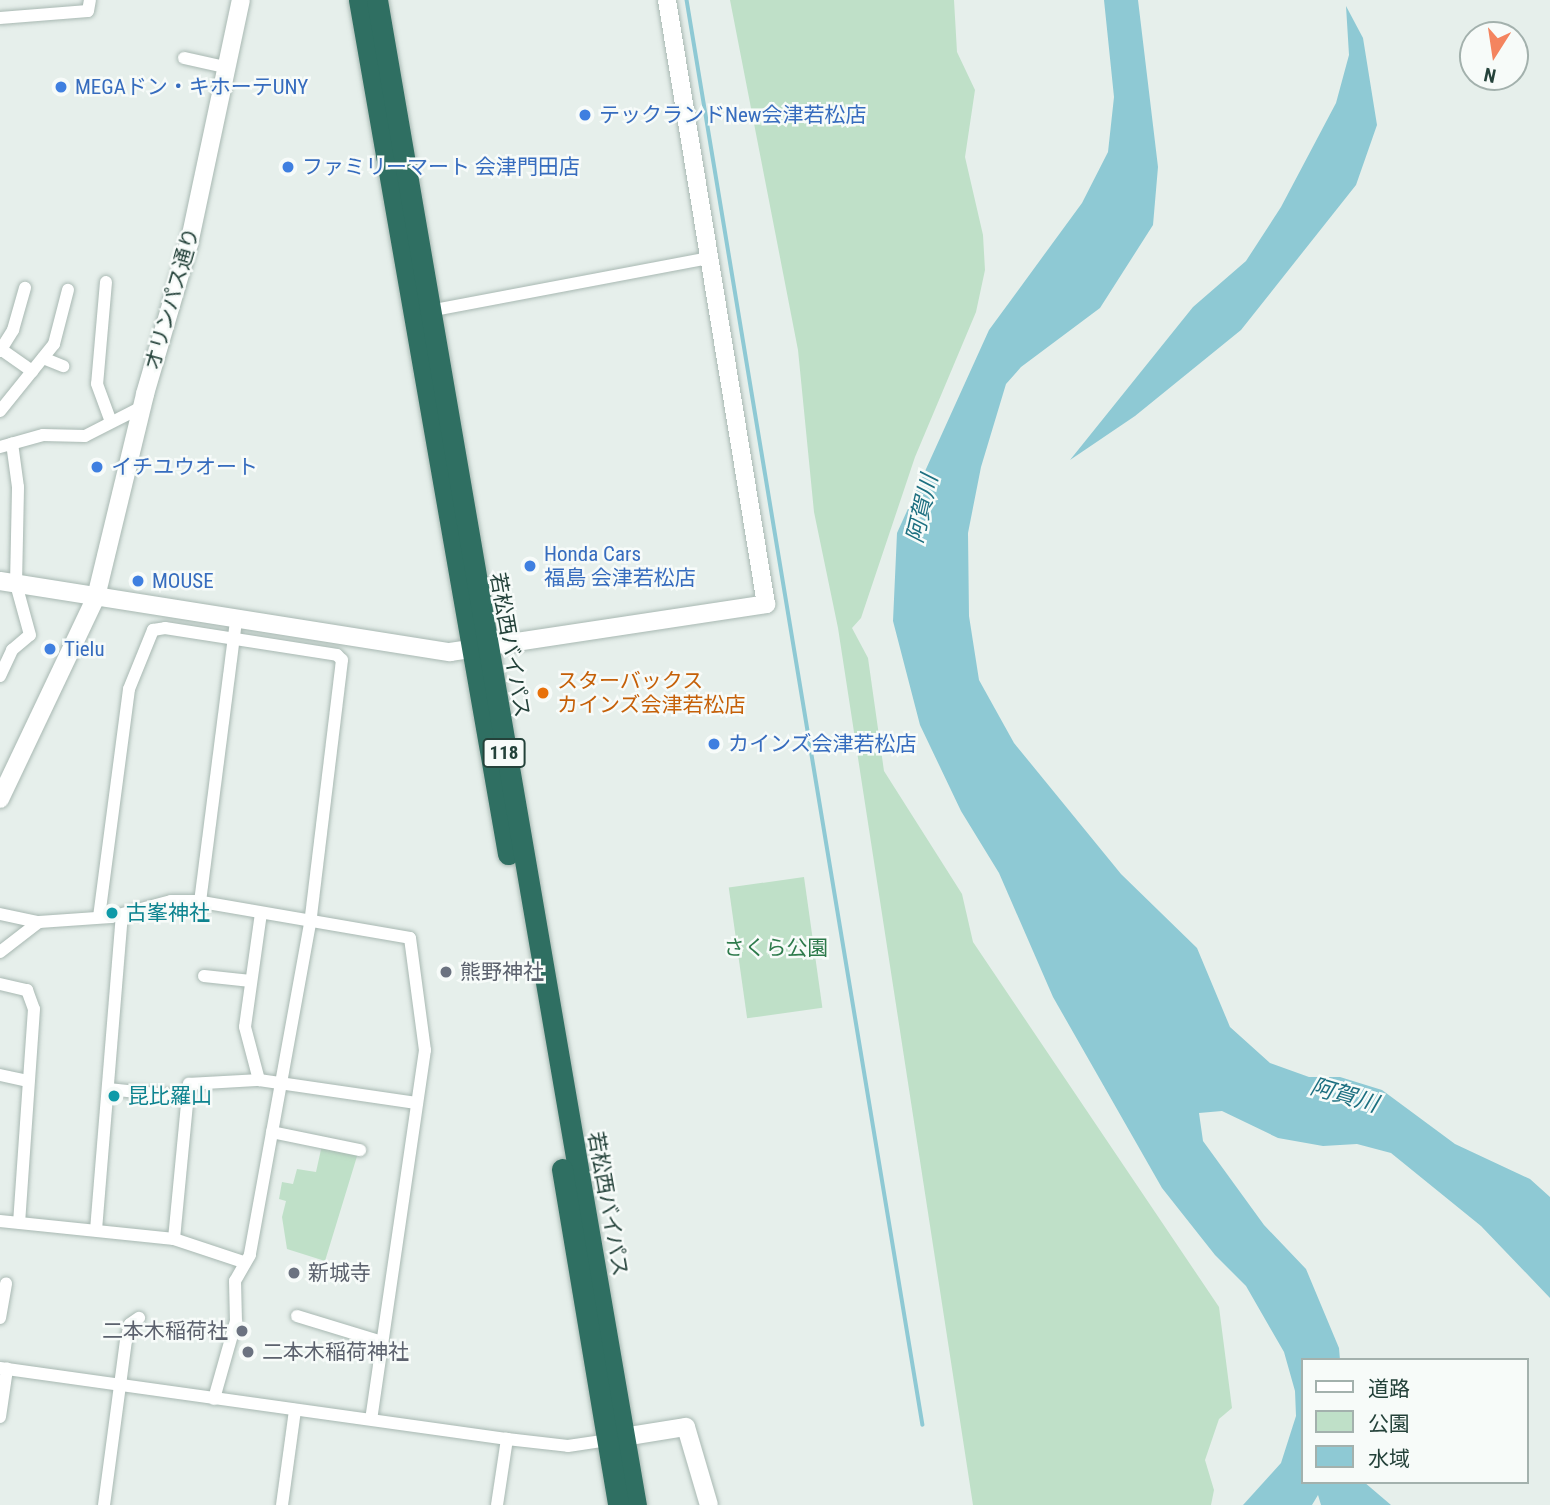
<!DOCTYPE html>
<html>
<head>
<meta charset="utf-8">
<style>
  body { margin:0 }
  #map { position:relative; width:1550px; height:1505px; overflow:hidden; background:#e6efeb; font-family:"Roboto Condensed","Noto Sans JP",sans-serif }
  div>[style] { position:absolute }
  .green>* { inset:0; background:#bfe0c8; transform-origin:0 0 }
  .water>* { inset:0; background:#8ec9d4 }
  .stream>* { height:3.5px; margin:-1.75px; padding:0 1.75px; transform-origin:1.75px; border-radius:1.75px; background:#8ec9d4 }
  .roads { filter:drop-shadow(0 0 2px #a8b8b2) drop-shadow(0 0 2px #a8b8b2) }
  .street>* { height:12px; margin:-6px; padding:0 6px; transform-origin:6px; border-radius:6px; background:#fff }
  .secondary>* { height:18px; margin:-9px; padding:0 9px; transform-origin:9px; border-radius:9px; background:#fff }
  .highway>* { height:21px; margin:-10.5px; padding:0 10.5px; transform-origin:10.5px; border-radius:10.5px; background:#2f6f62 }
  .dots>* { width:19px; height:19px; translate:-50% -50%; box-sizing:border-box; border:4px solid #f7fbf9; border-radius:50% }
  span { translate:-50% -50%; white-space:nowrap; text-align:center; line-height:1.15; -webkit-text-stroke:5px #f7fbf9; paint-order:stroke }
  .shield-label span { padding:2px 5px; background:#f7fbf9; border:2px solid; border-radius:5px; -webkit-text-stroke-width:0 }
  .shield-label { font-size:19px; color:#24423a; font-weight:700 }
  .shop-label { font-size:21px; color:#366cbe }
  .left { translate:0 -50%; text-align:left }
  .street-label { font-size:21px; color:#24423a }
  .food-label { font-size:21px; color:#c56008 }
  .culture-label { font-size:21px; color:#0d838f }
  .park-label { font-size:21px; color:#2d7a4b }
  .worship-label { font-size:21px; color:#5b616d }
  .right { translate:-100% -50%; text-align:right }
  .water-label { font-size:23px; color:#1c6f80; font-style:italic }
  .legend { position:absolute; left:1301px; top:1358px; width:228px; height:126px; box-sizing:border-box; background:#f7fbf9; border:2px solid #a3b1ad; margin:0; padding:9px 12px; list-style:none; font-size:21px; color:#24423a }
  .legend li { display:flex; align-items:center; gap:14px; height:35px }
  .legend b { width:35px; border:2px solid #a3b1ad }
  .north { position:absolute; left:1459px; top:21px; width:70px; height:70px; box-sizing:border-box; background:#f7fbf9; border:2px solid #a3b1ad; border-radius:50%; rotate:192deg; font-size:19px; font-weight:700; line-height:28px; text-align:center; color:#24423a }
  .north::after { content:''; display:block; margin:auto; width:24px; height:32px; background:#f4845f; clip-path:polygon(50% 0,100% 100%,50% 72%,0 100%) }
</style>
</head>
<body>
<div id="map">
  <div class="green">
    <div style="clip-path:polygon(730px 0,954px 0,957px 52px,975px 90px,965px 157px,983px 235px,985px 270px,976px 312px,915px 457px,861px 618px,852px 628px,868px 658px,884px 771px,962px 894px,973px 942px,1219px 1307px,1232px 1408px,1219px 1419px,1205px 1460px,1214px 1490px,1211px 1505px,973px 1505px,838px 628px,814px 512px,798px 350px)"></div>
    <div style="left:804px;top:877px;width:132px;height:76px;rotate:82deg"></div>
    <div style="clip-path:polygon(322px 1145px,358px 1153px,325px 1261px,287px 1249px,282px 1217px,286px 1201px,279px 1199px,282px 1182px,293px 1184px,297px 1169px,316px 1172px)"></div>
  </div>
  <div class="water">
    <div style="clip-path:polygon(1104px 0,1138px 0,1158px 167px,1153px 225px,1100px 308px,1021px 367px,1006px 384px,981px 467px,968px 533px,969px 616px,979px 680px,1014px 743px,1121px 874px,1197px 948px,1230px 1027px,1270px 1063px,1309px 1077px,1340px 1077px,1382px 1090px,1455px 1144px,1530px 1179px,1550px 1197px,1550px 1298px,1481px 1226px,1391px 1153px,1357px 1144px,1323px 1146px,1278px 1138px,1222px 1111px,1199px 1113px,1203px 1141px,1264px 1225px,1306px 1269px,1339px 1348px,1340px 1360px,1303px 1360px,1303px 1482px,1364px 1482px,1391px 1505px,1321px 1505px,1318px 1495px,1312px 1505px,1243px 1505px,1281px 1463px,1296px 1416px,1295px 1391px,1284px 1352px,1246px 1286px,1215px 1255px,1162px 1188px,1053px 997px,999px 873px,961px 811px,920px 725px,893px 621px,897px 533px,989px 330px,1082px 203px,1108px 152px,1114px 97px)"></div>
    <div style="clip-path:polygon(1346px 6px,1363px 38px,1377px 125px,1356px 185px,1241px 330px,1135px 416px,1070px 460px,1193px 307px,1246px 261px,1281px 207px,1336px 103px,1349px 55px)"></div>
  </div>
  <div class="stream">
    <div style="left:687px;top:0;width:1444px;rotate:80.6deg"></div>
  </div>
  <div class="roads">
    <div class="street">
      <div style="left:0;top:18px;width:88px;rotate:-4.5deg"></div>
      <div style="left:88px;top:11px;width:11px;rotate:-80deg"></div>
      <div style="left:184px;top:58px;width:42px;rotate:12.4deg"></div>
      <div style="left:106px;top:282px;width:102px;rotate:95deg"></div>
      <div style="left:97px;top:384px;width:40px;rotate:69.8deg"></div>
      <div style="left:429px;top:311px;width:285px;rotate:-10.7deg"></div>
      <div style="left:2px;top:350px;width:37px;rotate:35deg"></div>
      <div style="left:0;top:351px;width:25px;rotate:-58deg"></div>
      <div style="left:13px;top:330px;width:44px;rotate:-74.1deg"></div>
      <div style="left:43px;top:358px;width:22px;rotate:22deg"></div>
      <div style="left:0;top:411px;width:86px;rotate:-51.1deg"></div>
      <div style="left:54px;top:344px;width:56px;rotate:-75.5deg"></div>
      <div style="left:0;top:447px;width:45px;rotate:-15.6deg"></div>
      <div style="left:43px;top:435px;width:42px;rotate:1.4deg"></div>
      <div style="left:85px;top:436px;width:64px;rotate:-27deg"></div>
      <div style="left:0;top:676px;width:29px;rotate:-65deg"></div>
      <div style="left:12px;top:650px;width:23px;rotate:-40deg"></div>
      <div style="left:30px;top:635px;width:53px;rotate:-105.4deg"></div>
      <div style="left:16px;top:584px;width:97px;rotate:-88.8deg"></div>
      <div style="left:18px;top:487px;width:44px;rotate:-97.8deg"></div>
      <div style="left:200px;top:902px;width:283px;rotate:-82.7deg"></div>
      <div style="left:261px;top:913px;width:115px;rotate:98deg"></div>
      <div style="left:245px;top:1027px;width:55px;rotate:75.2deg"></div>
      <div style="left:259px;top:1080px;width:159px;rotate:8.3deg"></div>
      <div style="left:0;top:914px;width:40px;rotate:12deg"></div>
      <div style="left:39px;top:922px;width:72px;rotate:-4deg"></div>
      <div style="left:111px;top:917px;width:62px;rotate:-14.9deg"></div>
      <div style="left:171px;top:901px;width:25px"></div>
      <div style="left:196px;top:901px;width:217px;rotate:9.8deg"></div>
      <div style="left:410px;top:938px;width:113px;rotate:82.4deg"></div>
      <div style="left:425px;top:1050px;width:373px;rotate:98.3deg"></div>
      <div style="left:99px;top:917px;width:230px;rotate:-82.5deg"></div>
      <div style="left:129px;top:689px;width:64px;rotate:-67.9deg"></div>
      <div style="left:153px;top:630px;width:12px;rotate:-9deg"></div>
      <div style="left:165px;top:628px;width:174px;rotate:8.9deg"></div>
      <div style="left:337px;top:655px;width:7px;rotate:45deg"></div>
      <div style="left:342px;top:660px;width:260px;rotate:96.9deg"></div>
      <div style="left:311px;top:918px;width:342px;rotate:100.3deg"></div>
      <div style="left:250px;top:1255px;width:30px;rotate:120deg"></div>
      <div style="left:235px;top:1281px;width:40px;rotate:88.6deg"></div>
      <div style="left:236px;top:1321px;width:81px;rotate:105.8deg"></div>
      <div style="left:0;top:952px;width:49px;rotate:-37.6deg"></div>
      <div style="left:204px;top:976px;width:47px;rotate:6.1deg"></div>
      <div style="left:0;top:984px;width:28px;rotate:13deg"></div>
      <div style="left:27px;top:990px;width:20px;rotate:70deg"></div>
      <div style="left:34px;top:1009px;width:214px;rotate:94deg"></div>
      <div style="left:0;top:1075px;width:29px;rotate:12deg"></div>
      <div style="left:108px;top:1089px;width:78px;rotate:5.9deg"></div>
      <div style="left:272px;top:1132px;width:90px;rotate:11.6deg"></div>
      <div style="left:0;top:1221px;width:175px;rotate:5.9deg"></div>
      <div style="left:174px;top:1239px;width:73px;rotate:18.4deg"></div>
      <div style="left:96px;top:1230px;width:316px;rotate:-85.3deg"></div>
      <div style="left:174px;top:1239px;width:156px;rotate:-84.5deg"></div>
      <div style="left:189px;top:1084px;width:70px;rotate:-3.3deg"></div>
      <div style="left:297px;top:1316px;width:89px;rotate:17deg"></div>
      <div style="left:0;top:1318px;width:35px;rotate:-80deg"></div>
      <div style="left:0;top:1368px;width:512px;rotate:7.97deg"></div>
      <div style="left:507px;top:1439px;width:61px;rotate:6.5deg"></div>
      <div style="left:568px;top:1446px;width:40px;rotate:-8.5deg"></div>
      <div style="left:0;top:1417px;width:49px;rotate:-81.7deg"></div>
      <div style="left:104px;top:1505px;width:165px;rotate:-82.4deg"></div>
      <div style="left:126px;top:1341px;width:17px;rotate:-77deg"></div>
      <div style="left:130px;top:1324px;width:11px;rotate:-34deg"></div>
      <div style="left:282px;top:1505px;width:96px;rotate:-82.2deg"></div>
      <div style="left:497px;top:1505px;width:67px;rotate:-81.4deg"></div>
    </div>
    <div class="secondary">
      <div style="left:0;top:581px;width:456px;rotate:9deg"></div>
      <div style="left:450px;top:652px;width:320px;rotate:-8.6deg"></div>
      <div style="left:766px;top:604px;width:612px;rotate:-99.31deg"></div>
      <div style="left:0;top:799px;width:224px;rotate:-64.6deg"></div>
      <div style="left:96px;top:597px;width:209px;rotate:-76.4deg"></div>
      <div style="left:145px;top:394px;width:156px;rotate:-73.7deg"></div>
      <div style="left:189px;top:244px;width:249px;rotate:-78deg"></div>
      <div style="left:611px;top:1439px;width:76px;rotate:-9.1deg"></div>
      <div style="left:686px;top:1427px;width:81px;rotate:73.6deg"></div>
    </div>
    <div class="highway">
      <div style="left:359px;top:0;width:867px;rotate:80.1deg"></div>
      <div style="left:377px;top:0;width:1527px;rotate:80.24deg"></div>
      <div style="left:562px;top:1169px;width:341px;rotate:80.5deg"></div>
    </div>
  </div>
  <div class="dots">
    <div style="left:61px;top:87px;background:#3f7fe0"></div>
    <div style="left:585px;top:115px;background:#3f7fe0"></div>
    <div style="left:288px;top:167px;background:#3f7fe0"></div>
    <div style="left:97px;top:467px;background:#3f7fe0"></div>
    <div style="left:530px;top:566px;background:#3f7fe0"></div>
    <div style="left:138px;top:581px;background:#3f7fe0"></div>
    <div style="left:50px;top:649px;background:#3f7fe0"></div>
    <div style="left:543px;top:693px;background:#e8710a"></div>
    <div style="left:714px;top:744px;background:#3f7fe0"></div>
    <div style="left:112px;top:913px;background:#0f9aa8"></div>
    <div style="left:446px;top:972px;background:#6b7280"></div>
    <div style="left:114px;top:1096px;background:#0f9aa8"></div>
    <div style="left:294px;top:1273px;background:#6b7280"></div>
    <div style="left:242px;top:1331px;background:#6b7280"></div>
    <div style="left:248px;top:1352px;background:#6b7280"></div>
  </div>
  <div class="shield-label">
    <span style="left:504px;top:753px">118</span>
  </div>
  <div class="shop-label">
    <span class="left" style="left:75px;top:87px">MEGAドン・キホーテUNY</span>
    <span class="left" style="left:599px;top:115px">テックランドNew会津若松店</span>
    <span class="left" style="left:302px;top:167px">ファミリーマート 会津門田店</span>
    <span class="left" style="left:111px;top:467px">イチユウオート</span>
    <span class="left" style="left:544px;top:566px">Honda Cars<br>福島 会津若松店</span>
    <span class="left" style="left:152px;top:581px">MOUSE</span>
    <span class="left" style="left:64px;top:649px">Tielu</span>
    <span class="left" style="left:728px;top:744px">カインズ会津若松店</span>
  </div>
  <div class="street-label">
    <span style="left:172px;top:299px;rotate:-74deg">オリンパス通り</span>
    <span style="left:510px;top:645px;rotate:80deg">若松西バイパス</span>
    <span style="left:608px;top:1204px;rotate:80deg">若松西バイパス</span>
  </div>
  <div class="food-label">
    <span class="left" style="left:557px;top:693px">スターバックス<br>カインズ会津若松店</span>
  </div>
  <div class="culture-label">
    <span class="left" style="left:126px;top:913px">古峯神社</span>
    <span class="left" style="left:128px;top:1096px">昆比羅山</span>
  </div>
  <div class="park-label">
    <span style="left:776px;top:948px">さくら公園</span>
  </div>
  <div class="worship-label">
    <span class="left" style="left:460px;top:972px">熊野神社</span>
    <span class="left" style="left:308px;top:1273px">新城寺</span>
    <span class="right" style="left:228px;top:1331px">二本木稲荷社</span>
    <span class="left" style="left:262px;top:1352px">二本木稲荷神社</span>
  </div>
  <div class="water-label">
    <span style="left:923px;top:509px;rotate:-77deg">阿賀川</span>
    <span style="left:1344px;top:1096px;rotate:16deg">阿賀川</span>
  </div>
  <ul class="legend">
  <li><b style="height:9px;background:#fff"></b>道路</li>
  <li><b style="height:19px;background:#bfe0c8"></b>公園</li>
  <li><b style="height:19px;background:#8ec9d4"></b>水域</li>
  </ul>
  <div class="north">N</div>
</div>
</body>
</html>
